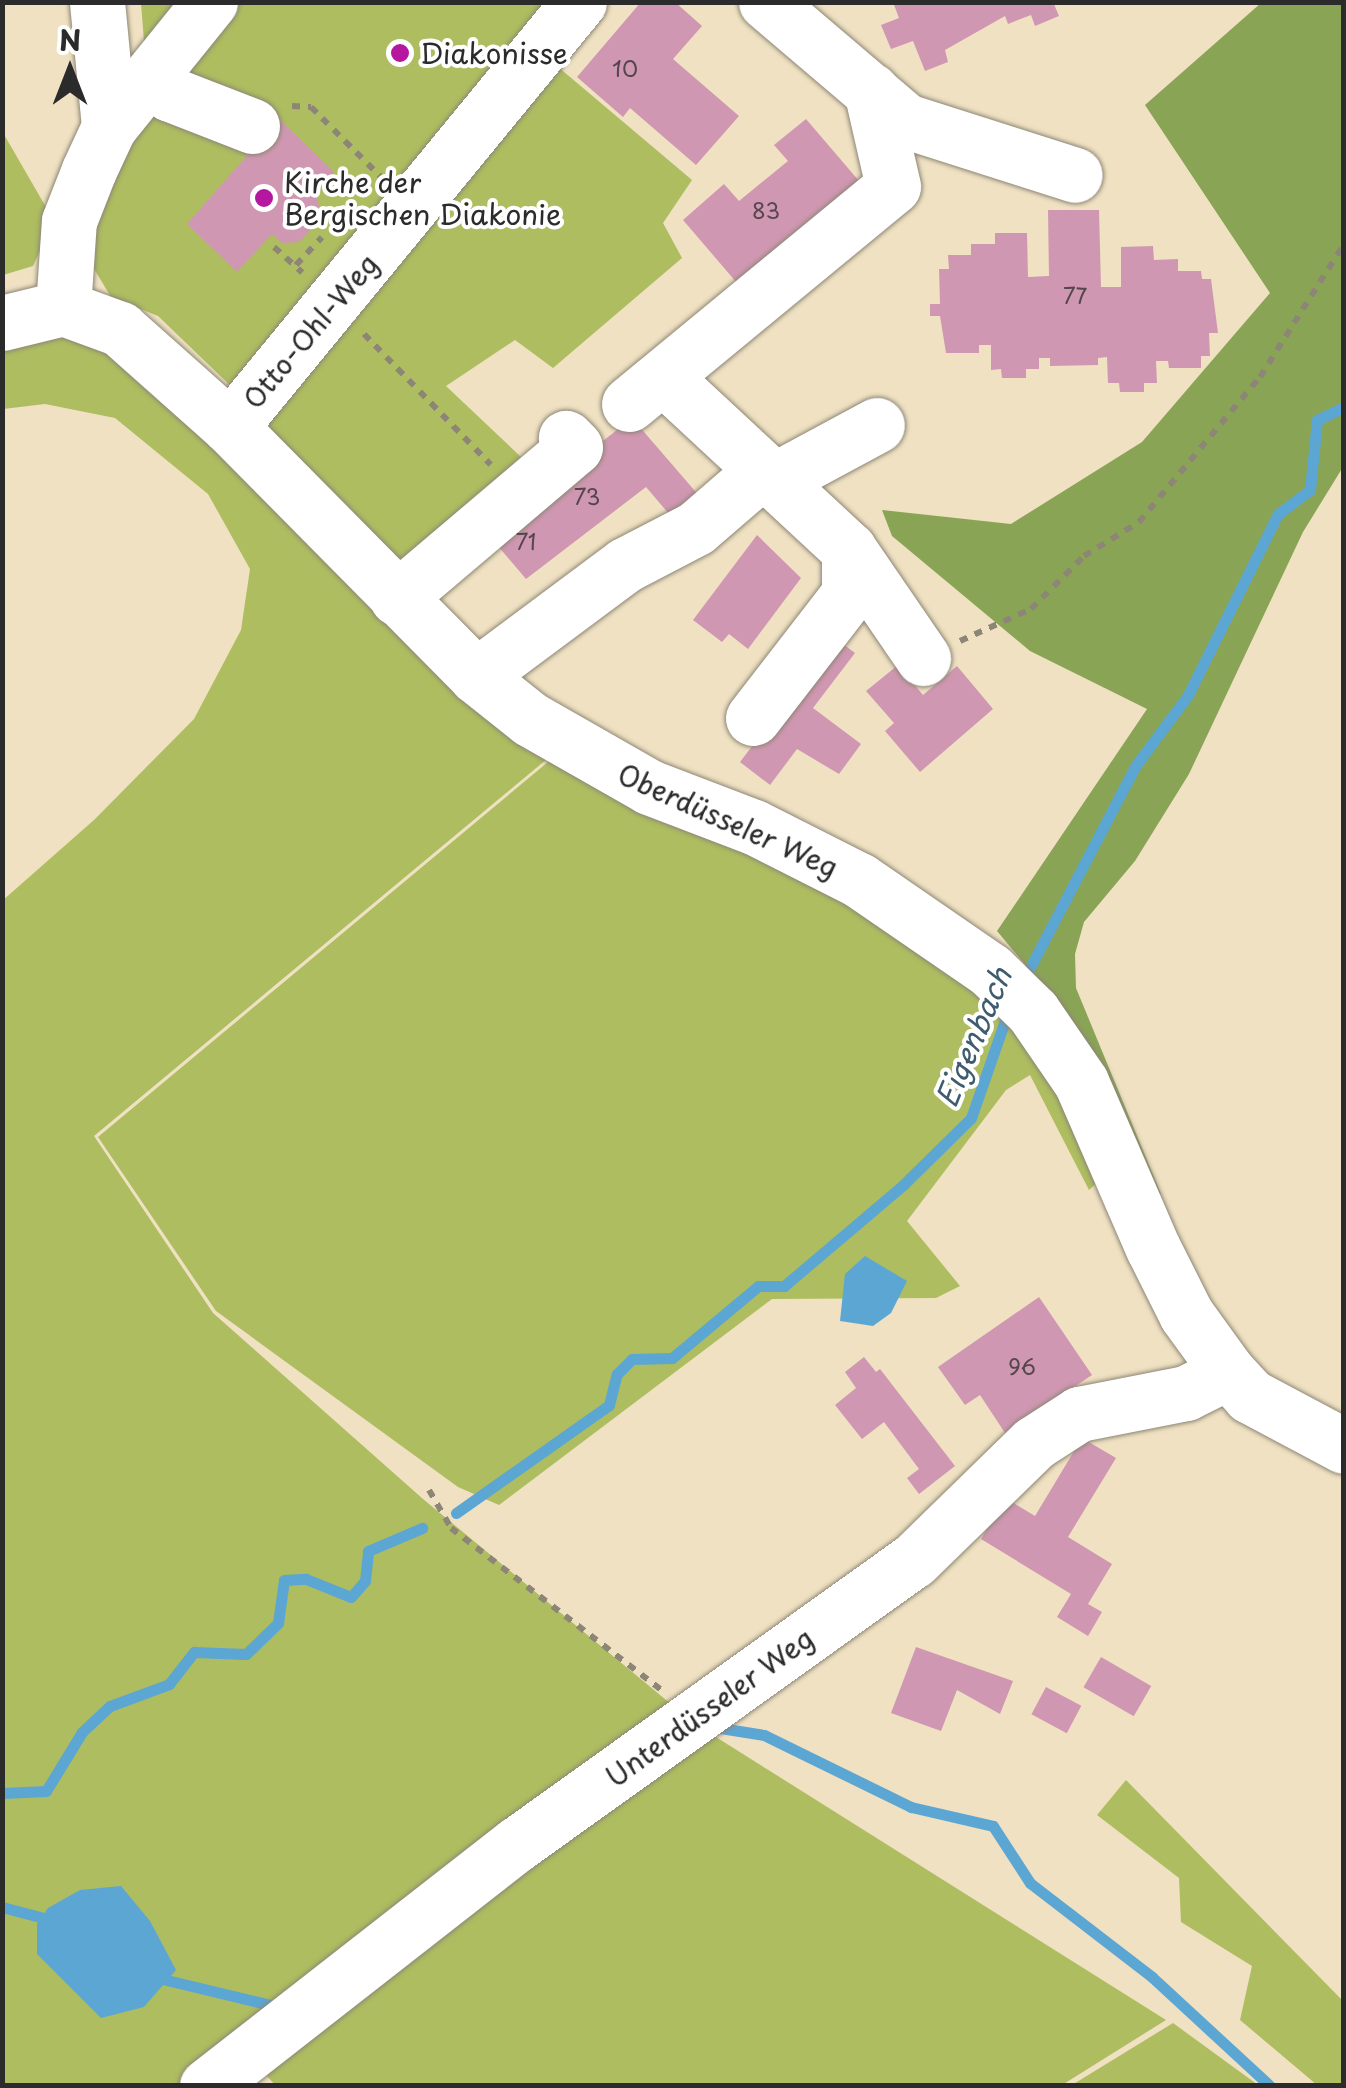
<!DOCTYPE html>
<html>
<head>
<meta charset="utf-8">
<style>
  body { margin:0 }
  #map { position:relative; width:1346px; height:2088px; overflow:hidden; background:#efe1c2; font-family:"Playpen Sans",sans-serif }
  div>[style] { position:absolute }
  .green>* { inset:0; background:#adbd60 }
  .forest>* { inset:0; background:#8aa456 }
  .water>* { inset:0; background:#5ca6d4 }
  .stream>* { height:11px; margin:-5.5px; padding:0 5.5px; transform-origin:5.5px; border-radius:5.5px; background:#5ca6d4 }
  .building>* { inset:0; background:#d097b2; transform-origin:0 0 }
  .path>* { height:6px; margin-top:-3px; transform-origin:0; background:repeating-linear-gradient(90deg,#8d8676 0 8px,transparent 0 16px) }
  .roads { filter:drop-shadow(0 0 2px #8d8676) drop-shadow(0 0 2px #8d8676) }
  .minor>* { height:55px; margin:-27.5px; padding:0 27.5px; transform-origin:27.5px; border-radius:27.5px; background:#fff }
  .dots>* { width:28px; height:28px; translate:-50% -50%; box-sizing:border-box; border:5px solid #fff; border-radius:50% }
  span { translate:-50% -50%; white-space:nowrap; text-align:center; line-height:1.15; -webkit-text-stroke:8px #fff; paint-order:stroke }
  .number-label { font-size:22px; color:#54464d }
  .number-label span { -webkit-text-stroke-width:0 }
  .poi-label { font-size:28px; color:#2b2b2b }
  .left { translate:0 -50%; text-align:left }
  .street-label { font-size:28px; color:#2b2b2b }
  .water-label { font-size:30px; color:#3f5c6f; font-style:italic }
  .frame { position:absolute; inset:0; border:5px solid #2b2b2b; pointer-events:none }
  .north { position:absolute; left:20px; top:20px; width:100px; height:100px; -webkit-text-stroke:8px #fff; paint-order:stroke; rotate:0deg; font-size:28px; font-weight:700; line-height:40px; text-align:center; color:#2b2b2b }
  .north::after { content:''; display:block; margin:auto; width:35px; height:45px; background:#2b2b2b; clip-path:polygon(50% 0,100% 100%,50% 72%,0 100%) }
</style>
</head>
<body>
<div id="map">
  <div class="green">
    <div style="clip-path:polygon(141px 3px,552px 3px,525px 39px,692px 180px,663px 223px,682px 258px,553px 368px,515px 340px,446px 386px,521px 457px,418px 556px,386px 564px,236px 391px,158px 316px,111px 297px,79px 244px,149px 105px)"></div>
    <div style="clip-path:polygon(2px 131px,54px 221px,33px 266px,3px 275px)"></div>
    <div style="clip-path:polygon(26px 334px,101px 338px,553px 754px,94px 1136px,213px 1313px,423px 1499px,683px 1714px,178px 2085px,3px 2085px,2px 901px,94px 820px,194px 719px,241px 630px,250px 569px,208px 494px,115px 418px,45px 404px,3px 409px,3px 345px)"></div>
    <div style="clip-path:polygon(554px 757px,737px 837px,977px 984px,1054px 1074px,1100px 1180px,1089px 1190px,1030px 1075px,1006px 1090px,907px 1221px,960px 1286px,936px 1298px,772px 1299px,499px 1505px,458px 1487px,216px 1311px,98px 1137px)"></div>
    <div style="clip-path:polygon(700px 1727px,1166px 2020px,1062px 2085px,276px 2086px,256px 2064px)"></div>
    <div style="clip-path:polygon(1126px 1780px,1343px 2001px,1343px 2085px,1317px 2085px,1240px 2020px,1252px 1966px,1181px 1922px,1179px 1878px,1097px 1815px)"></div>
    <div style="clip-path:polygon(1173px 2023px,1258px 2085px,1072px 2085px)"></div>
  </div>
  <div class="forest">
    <div style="clip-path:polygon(1261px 3px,1343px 3px,1343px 467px,1303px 532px,1189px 774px,1135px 861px,1084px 922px,1075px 954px,1076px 988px,1161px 1194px,1149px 1194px,1052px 997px,997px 931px,1147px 709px,1030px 651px,892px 536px,882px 510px,1011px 524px,1142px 442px,1270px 293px,1145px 105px)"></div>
  </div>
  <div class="water">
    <div style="clip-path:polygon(865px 1256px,907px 1281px,891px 1313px,873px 1326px,840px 1321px,845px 1274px)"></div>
    <div style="clip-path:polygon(121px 1886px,150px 1921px,176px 1970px,144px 2007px,101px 2018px,37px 1954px,37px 1924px,48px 1908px,80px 1890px)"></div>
  </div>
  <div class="stream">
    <div style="left:1024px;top:979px;width:242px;rotate:-62.4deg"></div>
    <div style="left:1136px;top:765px;width:87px;rotate:-53.4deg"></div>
    <div style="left:1188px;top:695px;width:202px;rotate:-63.6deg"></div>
    <div style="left:1278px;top:514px;width:40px;rotate:-37deg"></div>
    <div style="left:1310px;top:490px;width:70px;rotate:-84.3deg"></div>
    <div style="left:1317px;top:420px;width:30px;rotate:-26deg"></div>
    <div style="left:456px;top:1513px;width:187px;rotate:-35.2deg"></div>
    <div style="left:609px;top:1405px;width:32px;rotate:-76deg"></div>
    <div style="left:617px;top:1374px;width:21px;rotate:-45deg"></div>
    <div style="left:632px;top:1359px;width:40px;rotate:-1.4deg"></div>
    <div style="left:672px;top:1358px;width:112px;rotate:-39.9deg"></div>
    <div style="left:758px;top:1286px;width:26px"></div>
    <div style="left:784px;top:1286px;width:156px;rotate:-40.3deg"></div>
    <div style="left:903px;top:1185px;width:95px;rotate:-44.6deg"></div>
    <div style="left:971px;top:1118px;width:115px;rotate:-70.8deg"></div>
    <div style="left:714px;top:1727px;width:51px;rotate:9.1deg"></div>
    <div style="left:764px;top:1735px;width:164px;rotate:26.1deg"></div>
    <div style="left:911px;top:1807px;width:84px;rotate:13deg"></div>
    <div style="left:993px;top:1826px;width:68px;rotate:57deg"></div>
    <div style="left:1030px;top:1883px;width:154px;rotate:37.6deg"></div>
    <div style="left:1152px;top:1977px;width:161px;rotate:42.7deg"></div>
    <div style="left:2px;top:1793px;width:44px;rotate:-2.6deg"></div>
    <div style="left:46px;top:1791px;width:69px;rotate:-58.6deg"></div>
    <div style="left:82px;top:1732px;width:38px;rotate:-43deg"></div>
    <div style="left:110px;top:1706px;width:63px;rotate:-20.4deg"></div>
    <div style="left:169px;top:1684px;width:41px;rotate:-52deg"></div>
    <div style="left:194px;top:1652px;width:52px;rotate:2.2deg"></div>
    <div style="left:246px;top:1654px;width:45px;rotate:-44.1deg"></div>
    <div style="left:278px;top:1623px;width:43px;rotate:-82.1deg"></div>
    <div style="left:284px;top:1580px;width:22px;rotate:-3deg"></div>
    <div style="left:306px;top:1579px;width:48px;rotate:21.8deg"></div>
    <div style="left:351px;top:1597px;width:21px;rotate:-49deg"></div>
    <div style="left:365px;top:1581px;width:30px;rotate:-84deg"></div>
    <div style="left:368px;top:1551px;width:59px;rotate:-23.1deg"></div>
    <div style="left:2px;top:1907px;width:55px;rotate:14.8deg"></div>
    <div style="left:154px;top:1977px;width:124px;rotate:13.5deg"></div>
  </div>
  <div class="building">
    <div style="clip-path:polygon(641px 2px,675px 2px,702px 26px,673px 59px,739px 116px,696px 165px,630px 108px,623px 117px,577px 77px)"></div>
    <div style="clip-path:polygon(893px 2px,1053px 2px,1059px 16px,1035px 26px,1031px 15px,1008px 24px,1005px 16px,945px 50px,948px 62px,925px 71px,913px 41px,891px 49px,881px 25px,899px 18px)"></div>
    <div style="clip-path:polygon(279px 119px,334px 172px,316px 195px,322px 218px,299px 242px,282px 243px,272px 234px,237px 272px,187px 224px)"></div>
    <div style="clip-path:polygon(806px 119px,865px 188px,743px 290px,683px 220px,724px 184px,739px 201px,788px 161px,774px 145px)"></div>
    <div style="clip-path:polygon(1048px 210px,1099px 210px,1101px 287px,1121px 287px,1121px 247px,1153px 246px,1154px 260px,1178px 259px,1178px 271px,1201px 271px,1202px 279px,1211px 279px,1218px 333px,1209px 333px,1210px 356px,1201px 356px,1201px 368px,1169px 368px,1168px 361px,1156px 361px,1157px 383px,1144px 383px,1144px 392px,1120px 392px,1119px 383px,1108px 383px,1107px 357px,1098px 358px,1098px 365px,1050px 366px,1050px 358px,1039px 358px,1039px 369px,1026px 369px,1026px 378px,1002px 378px,1001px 369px,991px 370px,991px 345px,979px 345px,979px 353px,946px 353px,940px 316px,930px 316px,930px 304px,940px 304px,939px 269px,949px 269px,948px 255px,971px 255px,971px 244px,995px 244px,995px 233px,1027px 233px,1028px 277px,1049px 276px)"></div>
    <div style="clip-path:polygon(632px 418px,701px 498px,675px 521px,646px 487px,526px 579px,487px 533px)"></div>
    <div style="clip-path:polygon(757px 535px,801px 578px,748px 649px,729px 634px,722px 642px,693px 620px)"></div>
    <div style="clip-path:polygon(835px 638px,855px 653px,813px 708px,861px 744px,839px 774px,797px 749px,770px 785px,740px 762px)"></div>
    <div style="clip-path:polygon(898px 665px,923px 695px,957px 666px,993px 709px,920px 772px,885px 731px,894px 723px,866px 691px)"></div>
    <div style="clip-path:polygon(1039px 1297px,1092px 1375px,1005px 1433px,980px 1395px,965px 1405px,938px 1367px)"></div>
    <div style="clip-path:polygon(864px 1357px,876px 1372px,880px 1369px,955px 1466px,919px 1494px,907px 1478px,919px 1469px,884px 1422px,862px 1439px,835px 1405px,856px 1388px,845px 1372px)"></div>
    <div style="clip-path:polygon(1082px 1438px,1116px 1458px,1068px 1537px,1112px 1564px,1088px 1604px,1102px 1612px,1088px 1636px,1057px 1617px,1071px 1594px,981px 1539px,1005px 1498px,1035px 1516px)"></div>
    <div style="clip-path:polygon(916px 1647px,1013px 1681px,1000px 1714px,957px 1690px,941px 1731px,891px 1713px)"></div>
    <div style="left:1101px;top:1657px;width:58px;height:35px;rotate:30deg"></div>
    <div style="left:1046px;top:1687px;width:40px;height:31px;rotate:28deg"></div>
  </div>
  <div class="path">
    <div style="left:292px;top:106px;width:19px;rotate:3deg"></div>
    <div style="left:311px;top:107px;width:98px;rotate:45deg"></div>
    <div style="left:274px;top:247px;width:38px;rotate:42deg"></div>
    <div style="left:296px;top:265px;width:38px;rotate:-47deg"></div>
    <div style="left:364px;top:334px;width:182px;rotate:45.9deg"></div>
    <div style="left:960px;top:641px;width:78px;rotate:-24.3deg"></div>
    <div style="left:1031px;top:609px;width:75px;rotate:-45deg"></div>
    <div style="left:1084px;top:556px;width:65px;rotate:-31.7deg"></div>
    <div style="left:1139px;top:522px;width:189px;rotate:-50.2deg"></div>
    <div style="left:1260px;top:377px;width:157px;rotate:-57.7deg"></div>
    <div style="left:429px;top:1490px;width:44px;rotate:59.9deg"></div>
    <div style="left:451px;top:1528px;width:265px;rotate:37.6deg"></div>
  </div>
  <div class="roads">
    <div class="minor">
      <div style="left:97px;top:2px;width:126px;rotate:84.5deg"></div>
      <div style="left:766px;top:2px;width:184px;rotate:40.4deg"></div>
      <div style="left:906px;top:121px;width:177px;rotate:17.7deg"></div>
      <div style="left:151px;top:77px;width:25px;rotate:42deg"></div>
      <div style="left:170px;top:94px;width:88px;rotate:21.3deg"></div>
      <div style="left:63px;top:308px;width:87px;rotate:-86.1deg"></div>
      <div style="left:69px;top:221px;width:55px;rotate:-68.6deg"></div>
      <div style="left:89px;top:170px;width:47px;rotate:-65.1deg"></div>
      <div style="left:109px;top:127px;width:161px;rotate:-51.1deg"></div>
      <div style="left:2px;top:323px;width:63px;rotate:-13.8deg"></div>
      <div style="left:63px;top:308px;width:61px;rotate:20.2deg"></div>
      <div style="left:120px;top:329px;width:147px;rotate:41.7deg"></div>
      <div style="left:230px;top:427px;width:350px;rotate:45.3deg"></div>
      <div style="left:476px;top:676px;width:69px;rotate:38.5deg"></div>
      <div style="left:530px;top:719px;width:137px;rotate:29.7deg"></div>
      <div style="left:649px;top:787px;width:112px;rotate:20.9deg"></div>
      <div style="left:754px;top:827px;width:118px;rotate:26.8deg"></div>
      <div style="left:859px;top:880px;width:159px;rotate:34.5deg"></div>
      <div style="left:990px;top:970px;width:60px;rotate:44.3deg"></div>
      <div style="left:1033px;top:1012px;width:85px;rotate:55.6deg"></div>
      <div style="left:1081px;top:1082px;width:181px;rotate:66.6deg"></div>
      <div style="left:1153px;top:1248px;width:74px;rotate:63.4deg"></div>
      <div style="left:1186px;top:1314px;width:72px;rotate:54.1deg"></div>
      <div style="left:1228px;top:1372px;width:33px;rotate:47deg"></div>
      <div style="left:1250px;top:1396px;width:106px;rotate:28deg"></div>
      <div style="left:663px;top:377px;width:254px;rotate:42.9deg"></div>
      <div style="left:849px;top:550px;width:131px;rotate:55.6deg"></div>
      <div style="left:629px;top:404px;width:342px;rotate:-39.5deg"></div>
      <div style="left:893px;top:186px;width:98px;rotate:-102.9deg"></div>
      <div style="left:230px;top:427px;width:550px;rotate:-50.61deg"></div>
      <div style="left:773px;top:481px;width:118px;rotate:-28.3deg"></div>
      <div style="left:397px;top:598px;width:233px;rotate:-40.3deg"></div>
      <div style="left:575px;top:447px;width:13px;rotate:-135deg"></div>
      <div style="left:476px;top:676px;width:186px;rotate:-36.7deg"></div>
      <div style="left:625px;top:565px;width:80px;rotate:-27.5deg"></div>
      <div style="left:696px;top:528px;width:87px;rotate:-40.8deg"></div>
      <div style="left:753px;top:718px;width:157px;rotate:-52.3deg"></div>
      <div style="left:849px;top:594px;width:44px;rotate:-90deg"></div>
      <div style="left:207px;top:2086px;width:393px;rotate:-38deg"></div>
      <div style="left:517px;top:1844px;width:487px;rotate:-35.6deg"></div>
      <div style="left:913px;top:1561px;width:169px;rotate:-44.3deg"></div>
      <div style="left:1034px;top:1443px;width:54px;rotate:-32.8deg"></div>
      <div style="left:1079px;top:1414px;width:109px;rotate:-11.1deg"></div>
      <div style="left:1186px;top:1393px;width:47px;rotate:-26.6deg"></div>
    </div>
  </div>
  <div class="dots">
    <div style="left:400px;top:53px;background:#b5179e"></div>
    <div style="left:264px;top:198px;background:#b5179e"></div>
  </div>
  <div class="number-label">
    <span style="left:625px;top:68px">10</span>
    <span style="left:766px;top:210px">83</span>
    <span style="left:1075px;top:295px">77</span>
    <span style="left:587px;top:496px">73</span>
    <span style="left:526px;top:541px">71</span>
    <span style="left:1022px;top:1366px">96</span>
  </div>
  <div class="poi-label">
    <span class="left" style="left:420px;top:53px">Diakonisse</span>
    <span class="left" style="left:284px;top:198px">Kirche der<br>Bergischen Diakonie</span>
  </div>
  <div class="street-label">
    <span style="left:310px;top:331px;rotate:-50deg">Otto-Ohl-Weg</span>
    <span style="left:728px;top:820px;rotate:24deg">Oberdüsseler Weg</span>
    <span style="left:709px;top:1707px;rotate:-36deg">Unterdüsseler Weg</span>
  </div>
  <div class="water-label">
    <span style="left:973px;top:1037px;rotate:-67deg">Eigenbach</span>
  </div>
  <div class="frame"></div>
  <div class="north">N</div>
</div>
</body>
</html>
